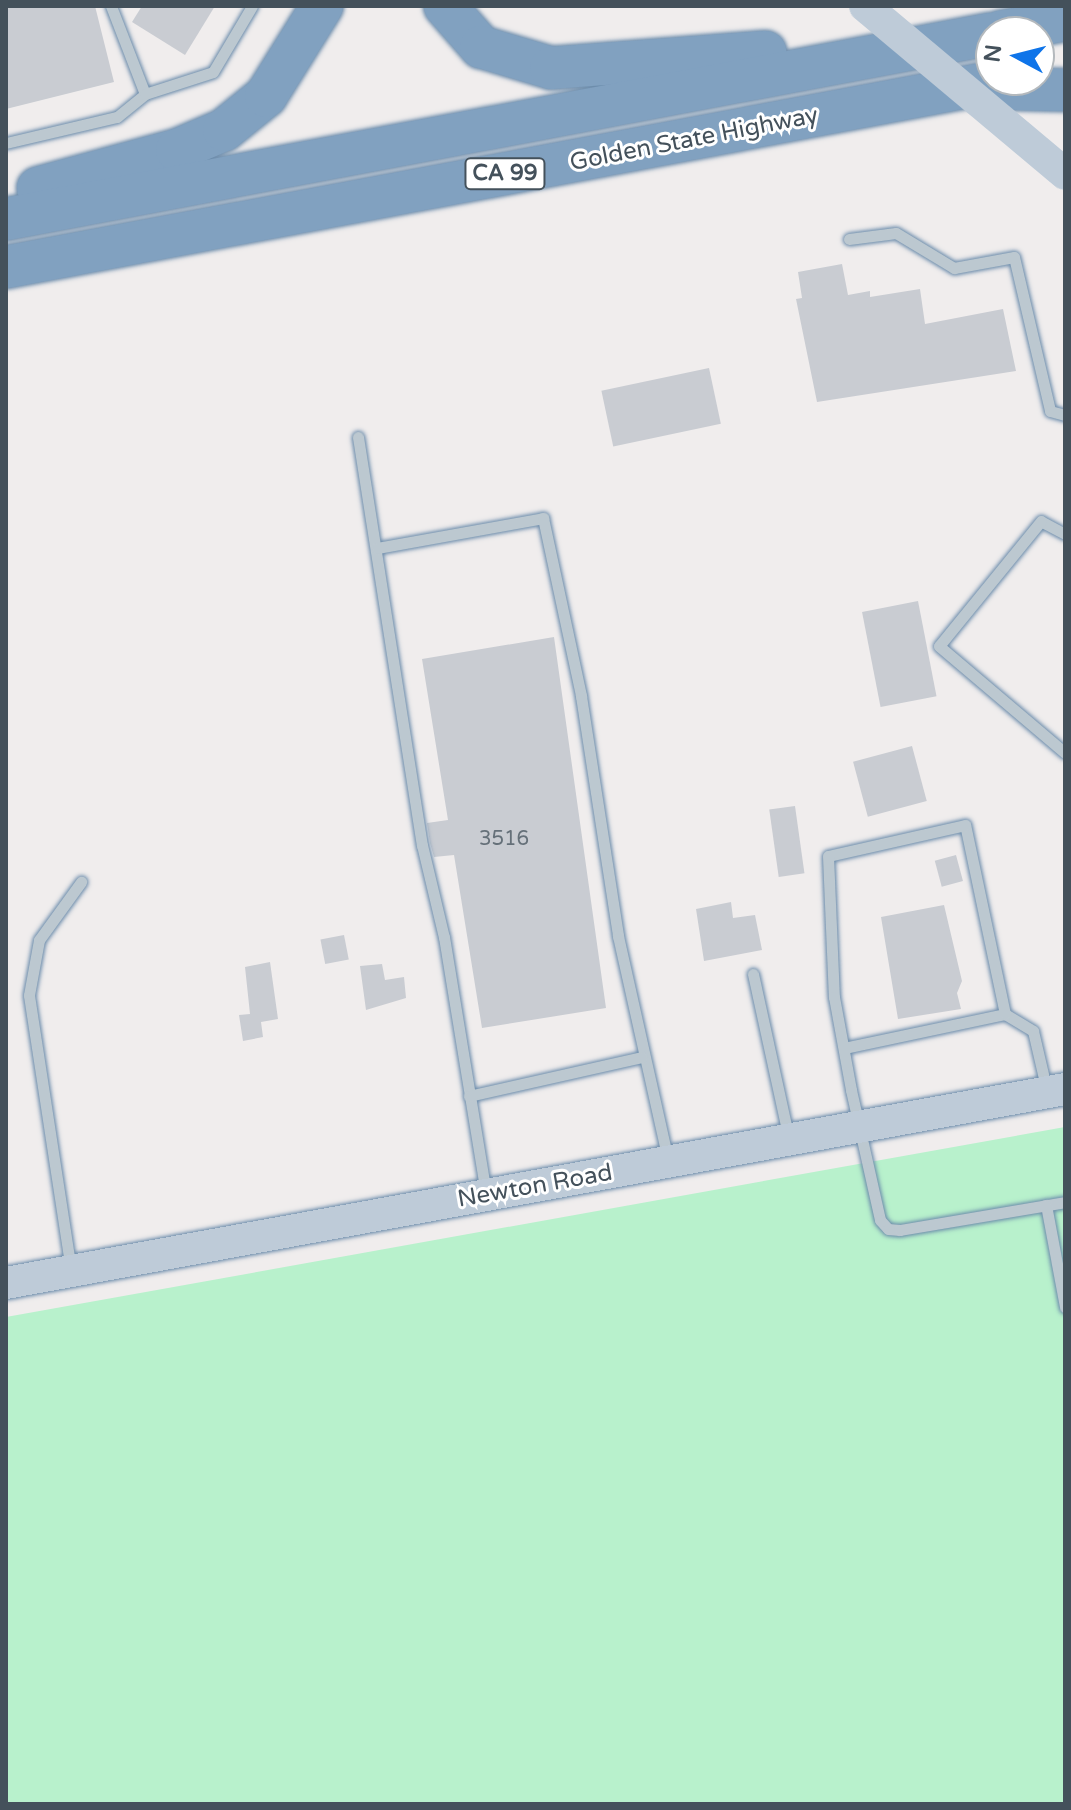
<!DOCTYPE html>
<html>
<head>
<meta charset="utf-8">
<style>
  body { margin:0 }
  #map { position:relative; width:1071px; height:1810px; overflow:hidden; background:#f0eded; font-family:"Varela Round",sans-serif }
  div>[style] { position:absolute }
  .green>* { inset:0; background:#b8f1cc }
  .building>* { inset:0; background:#c9ccd2; transform-origin:0 0 }
  .roads { filter:drop-shadow(0 0 2px #6c8cab) drop-shadow(0 0 2px #6c8cab) }
  .lane>* { height:11px; margin:-5.5px; padding:0 5.5px; transform-origin:5.5px; border-radius:5.5px; background:#bcc8d0 }
  .secondary>* { height:32px; margin:-16px; padding:0 16px; transform-origin:16px; border-radius:16px; background:#becbd8 }
  .highway>* { height:42px; margin:-21px; padding:0 21px; transform-origin:21px; border-radius:21px; background:#81a1c0 }
  .secondary-bridge>* { height:32px; margin:-16px; padding:0 16px; transform-origin:16px; border-radius:16px; background:#becbd8 }
  span { translate:-50% -50%; white-space:nowrap; text-align:center; line-height:1.15; -webkit-text-stroke:6px #fff; paint-order:stroke }
  .number-label { font-size:20px; color:#657079 }
  .number-label span { -webkit-text-stroke-width:0 }
  .shield-label span { padding:2px 6px; background:#fff; border:2px solid; border-radius:6px; -webkit-text-stroke-width:0 }
  .shield-label { font-size:22px; color:#44515b; font-weight:700 }
  .street-label { font-size:24px; color:#44515b }
  .frame { position:absolute; inset:0; border:8px solid #44515b; pointer-events:none }
  .north { position:absolute; left:975px; top:16px; width:80px; height:80px; box-sizing:border-box; background:#fff; border:2px solid #b4b9bd; border-radius:50%; rotate:277deg; font-size:22px; font-weight:700; line-height:32px; text-align:center; color:#44515b }
  .north::after { content:''; display:block; margin:auto; width:28px; height:36px; background:#0e74e9; clip-path:polygon(50% 0,100% 100%,50% 72%,0 100%) }
</style>
</head>
<body>
<div id="map">
  <div class="green">
    <div style="clip-path:polygon(1065px 1127px,1065px 1804px,6px 1804px,6px 1317px)"></div>
  </div>
  <div class="building">
    <div style="clip-path:polygon(6px 6px,95px 6px,114px 82px,6px 109px)"></div>
    <div style="clip-path:polygon(142px 6px,215px 6px,185px 55px,132px 22px)"></div>
    <div style="clip-path:polygon(842px 264px,848px 295px,870px 291px,870px 297px,920px 289px,925px 324px,1003px 309px,1016px 371px,817px 402px,796px 299px,802px 298px,798px 272px)"></div>
    <div style="left:709px;top:368px;width:57px;height:110px;rotate:78deg"></div>
    <div style="left:918px;top:601px;width:97px;height:57px;rotate:79deg"></div>
    <div style="clip-path:polygon(554px 637px,606px 1008px,482px 1028px,454px 855px,434px 857px,430px 843px,427px 823px,448px 820px,422px 659px)"></div>
    <div style="left:912px;top:746px;width:57px;height:61px;rotate:75deg"></div>
    <div style="left:795px;top:806px;width:68px;height:26px;rotate:82deg"></div>
    <div style="left:956px;top:855px;width:27px;height:22px;rotate:75deg"></div>
    <div style="clip-path:polygon(731px 902px,733px 918px,755px 915px,762px 950px,704px 961px,696px 909px)"></div>
    <div style="clip-path:polygon(944px 905px,962px 981px,957px 993px,961px 1009px,898px 1019px,881px 917px)"></div>
    <div style="left:344px;top:935px;width:25px;height:24px;rotate:79deg"></div>
    <div style="clip-path:polygon(270px 962px,278px 1019px,261px 1022px,263px 1037px,243px 1041px,239px 1015px,250px 1014px,245px 967px)"></div>
    <div style="clip-path:polygon(382px 964px,385px 980px,404px 977px,406px 998px,366px 1010px,360px 966px)"></div>
  </div>
  <div class="roads">
    <div class="lane">
      <div style="left:111px;top:6px;width:94px;rotate:68.9deg"></div>
      <div style="left:6px;top:143px;width:114px;rotate:-13.2deg"></div>
      <div style="left:117px;top:117px;width:36px;rotate:-39deg"></div>
      <div style="left:145px;top:94px;width:71px;rotate:-17.9deg"></div>
      <div style="left:213px;top:72px;width:77px;rotate:-59.4deg"></div>
      <div style="left:849px;top:239px;width:47px;rotate:-7.3deg"></div>
      <div style="left:896px;top:233px;width:68px;rotate:31.1deg"></div>
      <div style="left:954px;top:268px;width:61px;rotate:-10.4deg"></div>
      <div style="left:1014px;top:257px;width:158px;rotate:76.8deg"></div>
      <div style="left:1050px;top:411px;width:16px;rotate:15deg"></div>
      <div style="left:358px;top:437px;width:413px;rotate:81.1deg"></div>
      <div style="left:422px;top:845px;width:95px;rotate:76.6deg"></div>
      <div style="left:444px;top:937px;width:260px;rotate:80.7deg"></div>
      <div style="left:1065px;top:534px;width:27px;rotate:-152deg"></div>
      <div style="left:1041px;top:521px;width:161px;rotate:129.2deg"></div>
      <div style="left:939px;top:646px;width:165px;rotate:40.3deg"></div>
      <div style="left:377px;top:548px;width:169px;rotate:-10.2deg"></div>
      <div style="left:543px;top:518px;width:182px;rotate:77.9deg"></div>
      <div style="left:581px;top:696px;width:243px;rotate:81.2deg"></div>
      <div style="left:618px;top:936px;width:230px;rotate:77.4deg"></div>
      <div style="left:753px;top:974px;width:169px;rotate:77.7deg"></div>
      <div style="left:1005px;top:1014px;width:33px;rotate:31deg"></div>
      <div style="left:1033px;top:1031px;width:62px;rotate:76.9deg"></div>
      <div style="left:844px;top:1048px;width:165px;rotate:-11.9deg"></div>
      <div style="left:1005px;top:1014px;width:193px;rotate:-101.9deg"></div>
      <div style="left:965px;top:825px;width:140px;rotate:167.2deg"></div>
      <div style="left:828px;top:856px;width:141px;rotate:87.6deg"></div>
      <div style="left:834px;top:997px;width:95px;rotate:79.6deg"></div>
      <div style="left:851px;top:1090px;width:133px;rotate:77.4deg"></div>
      <div style="left:880px;top:1220px;width:12px;rotate:48deg"></div>
      <div style="left:888px;top:1229px;width:12px;rotate:5deg"></div>
      <div style="left:900px;top:1230px;width:167px;rotate:-9.6deg"></div>
      <div style="left:469px;top:1096px;width:177px;rotate:-12.7deg"></div>
      <div style="left:1046px;top:1205px;width:104px;rotate:79.4deg"></div>
      <div style="left:71px;top:1270px;width:278px;rotate:-98.7deg"></div>
      <div style="left:29px;top:995px;width:56px;rotate:-79.7deg"></div>
      <div style="left:39px;top:940px;width:72px;rotate:-54.1deg"></div>
    </div>
    <div class="secondary">
      <div style="left:6px;top:1283px;width:1077px;rotate:-10.38deg"></div>
    </div>
    <div class="highway">
      <div style="left:445px;top:6px;width:55px;rotate:48.7deg"></div>
      <div style="left:481px;top:47px;width:73px;rotate:16.7deg"></div>
      <div style="left:551px;top:68px;width:215px;rotate:-4.3deg"></div>
      <div style="left:1000px;top:32px;width:66px;rotate:-10.5deg"></div>
      <div style="left:973px;top:88px;width:92px;rotate:1.2deg"></div>
      <div style="left:38px;top:188px;width:144px;rotate:-15.3deg"></div>
      <div style="left:177px;top:150px;width:51px;rotate:-23.1deg"></div>
      <div style="left:224px;top:130px;width:54px;rotate:-39deg"></div>
      <div style="left:266px;top:96px;width:106px;rotate:-58.1deg"></div>
      <div style="left:6px;top:219px;width:1002px;rotate:-10.64deg"></div>
      <div style="left:6px;top:267px;width:1015px;rotate:-10.61deg"></div>
    </div>
  </div>
  <div class="secondary-bridge">
    <div style="left:865px;top:6px;width:261px;rotate:40deg"></div>
  </div>
  <div class="number-label">
    <span style="left:504px;top:839px">3516</span>
  </div>
  <div class="shield-label">
    <span style="left:505px;top:174px">CA 99</span>
  </div>
  <div class="street-label">
    <span style="left:694px;top:139px;rotate:-11deg">Golden State Highway</span>
    <span style="left:535px;top:1186px;rotate:-10deg">Newton Road</span>
  </div>
  <div class="frame"></div>
  <div class="north">N</div>
</div>
</body>
</html>
